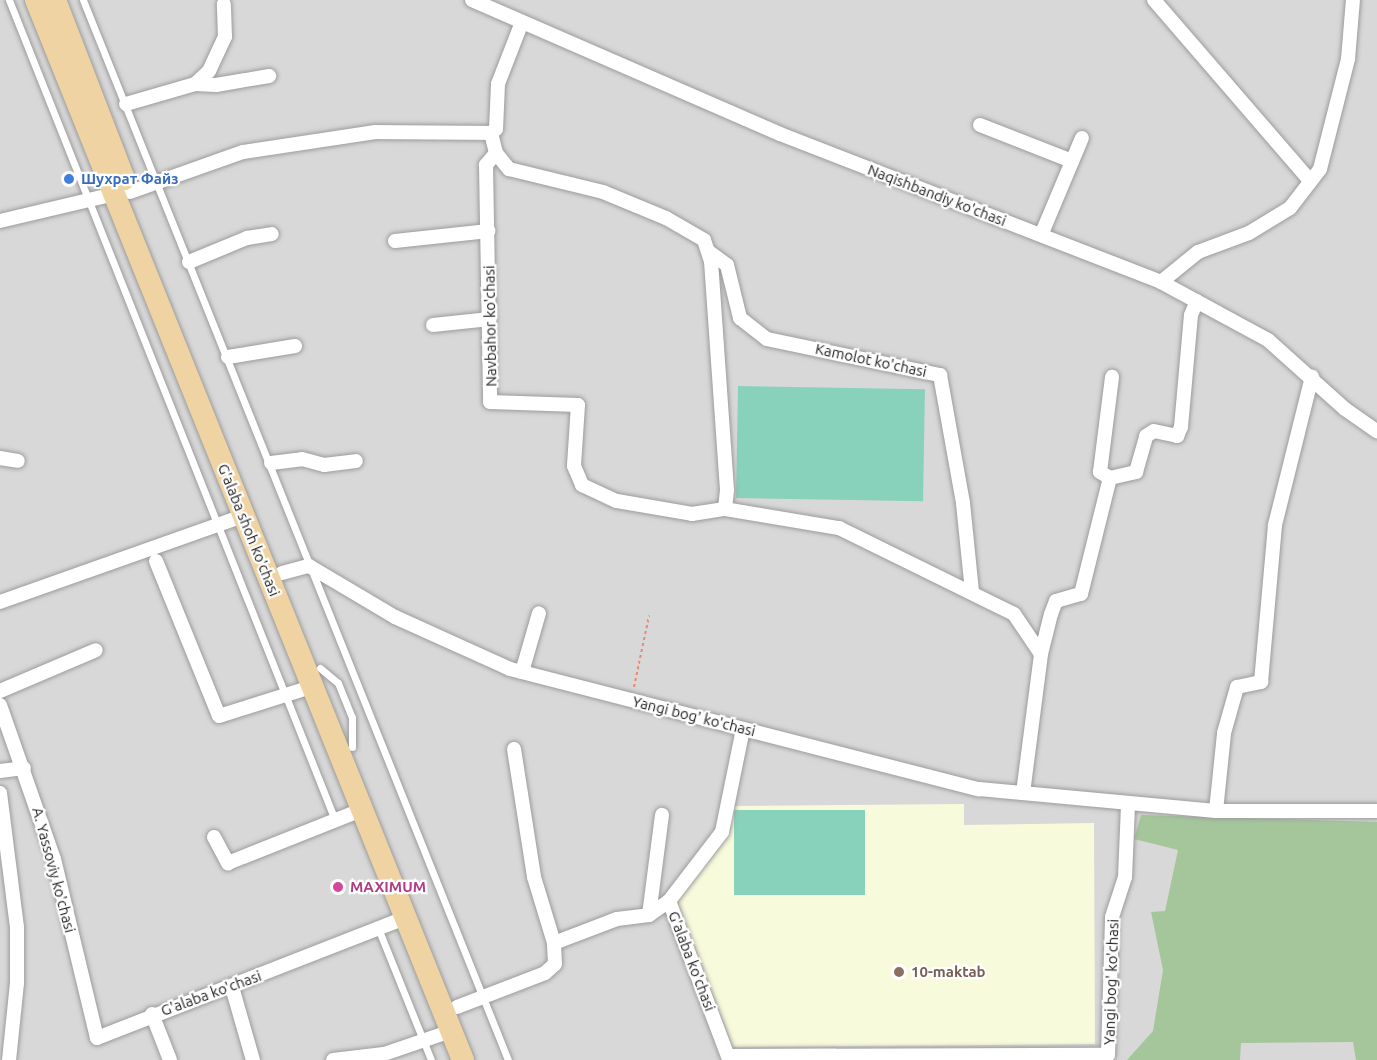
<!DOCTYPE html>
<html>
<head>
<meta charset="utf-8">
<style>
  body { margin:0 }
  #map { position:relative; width:1377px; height:1060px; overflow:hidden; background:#ebe9e2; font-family:Ubuntu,sans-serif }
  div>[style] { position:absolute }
  .residential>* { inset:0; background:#d9d8d8; transform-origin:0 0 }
  .education>* { inset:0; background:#f8fadc }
  .forest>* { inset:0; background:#a5c69b }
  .pitch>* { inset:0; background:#88d1ba; transform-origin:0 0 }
  .path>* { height:2px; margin-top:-1px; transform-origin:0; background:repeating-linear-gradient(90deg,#e78976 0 3px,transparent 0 6px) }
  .roads { filter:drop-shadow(0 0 2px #9c9c9c) drop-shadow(0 0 2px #9c9c9c) }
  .service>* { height:7px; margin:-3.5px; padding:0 3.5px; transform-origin:3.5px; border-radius:3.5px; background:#fff }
  .minor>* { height:14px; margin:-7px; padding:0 7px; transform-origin:7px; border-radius:7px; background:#fff }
  .primary>* { height:22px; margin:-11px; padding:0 11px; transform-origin:11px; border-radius:11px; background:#efd3a2 }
  .dots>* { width:16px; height:16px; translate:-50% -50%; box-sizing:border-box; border:3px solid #fff; border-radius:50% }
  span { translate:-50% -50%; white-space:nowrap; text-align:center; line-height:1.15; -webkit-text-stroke:4.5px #fff; paint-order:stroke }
  .shop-label { font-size:15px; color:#366cbe; font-weight:700 }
  .left { translate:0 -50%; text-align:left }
  .street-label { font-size:15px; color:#1b1b1b }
  .hotel-label { font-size:15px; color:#b23c85; font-weight:700 }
  .education-label { font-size:15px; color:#785e54; font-weight:700 }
</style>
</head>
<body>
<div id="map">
  <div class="residential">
    <div style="left:0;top:0;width:1377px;height:1060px"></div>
  </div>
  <div class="education">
    <div style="clip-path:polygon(964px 804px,964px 825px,1094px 823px,1095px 1044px,733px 1047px,676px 901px,731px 829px,732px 806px)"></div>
  </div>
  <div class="forest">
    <div style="clip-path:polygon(1141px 815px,1377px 822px,1377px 1060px,1356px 1060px,1353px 1042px,1241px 1043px,1240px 1060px,1127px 1060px,1153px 1031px,1163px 970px,1151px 912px,1165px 911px,1178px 850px,1134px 839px)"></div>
  </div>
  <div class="pitch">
    <div style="left:738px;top:386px;width:187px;height:112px;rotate:1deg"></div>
    <div style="left:865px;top:810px;width:85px;height:131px;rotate:90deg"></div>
  </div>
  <div class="path">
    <div style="left:634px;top:687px;width:73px;rotate:-78.1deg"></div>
  </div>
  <div class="roads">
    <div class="service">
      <div style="left:9px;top:0;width:882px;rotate:68.32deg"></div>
      <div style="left:83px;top:0;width:1142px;rotate:68.15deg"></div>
      <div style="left:320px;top:668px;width:23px;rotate:40deg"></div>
      <div style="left:338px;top:683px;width:37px;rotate:68deg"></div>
      <div style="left:352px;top:717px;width:30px;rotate:90deg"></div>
      <div style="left:378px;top:928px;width:142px;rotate:68.1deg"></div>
    </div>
    <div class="minor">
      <div style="left:472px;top:0;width:336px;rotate:23.5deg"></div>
      <div style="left:780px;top:134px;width:409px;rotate:21.2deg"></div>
      <div style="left:1161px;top:282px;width:122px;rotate:28.5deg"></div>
      <div style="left:1268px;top:340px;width:103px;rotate:41.9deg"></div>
      <div style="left:1345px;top:409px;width:39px;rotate:35deg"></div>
      <div style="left:1154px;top:0;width:239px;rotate:49.2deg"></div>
      <div style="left:522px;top:22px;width:66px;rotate:111.2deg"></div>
      <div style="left:498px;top:84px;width:45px;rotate:92.5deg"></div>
      <div style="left:496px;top:129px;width:6px;rotate:141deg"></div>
      <div style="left:491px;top:133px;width:21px;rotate:76deg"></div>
      <div style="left:496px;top:153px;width:21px;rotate:51deg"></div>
      <div style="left:509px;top:169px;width:97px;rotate:13.7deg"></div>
      <div style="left:603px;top:192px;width:68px;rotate:22.4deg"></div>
      <div style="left:666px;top:218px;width:44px;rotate:30.1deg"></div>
      <div style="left:704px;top:240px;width:22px;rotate:72deg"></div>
      <div style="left:711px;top:261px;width:230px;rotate:86deg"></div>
      <div style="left:727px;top:490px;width:19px;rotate:96deg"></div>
      <div style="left:195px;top:84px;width:21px;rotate:3deg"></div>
      <div style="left:216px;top:85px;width:54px;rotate:-9.6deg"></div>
      <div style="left:126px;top:104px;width:72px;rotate:-16.2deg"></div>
      <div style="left:195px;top:84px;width:19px;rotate:-43deg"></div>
      <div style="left:209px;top:71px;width:38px;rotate:-65deg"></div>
      <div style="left:225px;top:37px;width:33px;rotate:-92deg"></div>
      <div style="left:980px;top:125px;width:99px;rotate:21.4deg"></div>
      <div style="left:496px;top:153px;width:16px;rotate:130deg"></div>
      <div style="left:486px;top:165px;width:237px;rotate:89deg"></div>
      <div style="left:490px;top:402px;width:88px;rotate:2deg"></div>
      <div style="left:578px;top:405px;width:61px;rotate:93.8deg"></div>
      <div style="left:574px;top:466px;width:21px;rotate:67deg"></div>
      <div style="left:582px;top:485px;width:38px;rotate:25deg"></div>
      <div style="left:617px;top:501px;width:76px;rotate:9.8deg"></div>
      <div style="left:692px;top:514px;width:33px;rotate:-9deg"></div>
      <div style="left:725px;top:509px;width:116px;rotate:9.5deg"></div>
      <div style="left:839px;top:528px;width:195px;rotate:26.2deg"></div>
      <div style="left:1014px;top:614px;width:48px;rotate:56deg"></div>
      <div style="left:130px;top:192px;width:120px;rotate:-19.5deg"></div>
      <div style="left:243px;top:152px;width:134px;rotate:-8.6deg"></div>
      <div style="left:376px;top:132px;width:115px;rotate:0.5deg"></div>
      <div style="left:0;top:221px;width:117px;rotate:-13.3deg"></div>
      <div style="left:1042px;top:233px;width:103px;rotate:-67.2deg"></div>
      <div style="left:395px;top:241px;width:94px;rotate:-6.1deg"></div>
      <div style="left:709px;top:252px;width:22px;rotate:36deg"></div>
      <div style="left:727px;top:265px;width:55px;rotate:76.2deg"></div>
      <div style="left:740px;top:318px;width:34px;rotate:38deg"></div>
      <div style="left:767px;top:339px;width:177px;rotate:11.8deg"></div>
      <div style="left:940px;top:375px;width:130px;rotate:79.8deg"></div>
      <div style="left:963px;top:503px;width:89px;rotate:84.2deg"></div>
      <div style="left:189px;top:262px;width:63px;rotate:-22.5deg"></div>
      <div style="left:247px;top:238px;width:25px;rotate:-9deg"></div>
      <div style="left:1161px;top:282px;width:48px;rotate:-39deg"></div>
      <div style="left:1198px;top:252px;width:54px;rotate:-20.4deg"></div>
      <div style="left:1249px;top:233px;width:48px;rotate:-31.4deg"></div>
      <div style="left:1290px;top:208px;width:49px;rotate:-52.4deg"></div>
      <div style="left:1320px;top:169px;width:114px;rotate:-75.7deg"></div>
      <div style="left:1348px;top:59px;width:59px;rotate:-85.2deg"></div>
      <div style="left:433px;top:325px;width:57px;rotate:-6deg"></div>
      <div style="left:228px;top:357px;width:68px;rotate:-9.3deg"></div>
      <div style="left:0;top:458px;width:18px;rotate:9deg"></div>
      <div style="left:271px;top:463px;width:31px;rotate:-7deg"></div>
      <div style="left:302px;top:459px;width:23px;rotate:15deg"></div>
      <div style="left:324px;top:465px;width:32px;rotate:-7deg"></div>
      <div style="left:1110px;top:478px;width:12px;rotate:-149deg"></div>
      <div style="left:1100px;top:472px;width:96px;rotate:-82.8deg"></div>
      <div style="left:156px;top:561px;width:167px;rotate:67.9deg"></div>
      <div style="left:219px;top:716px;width:96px;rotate:-17.5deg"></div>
      <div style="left:282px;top:573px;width:28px;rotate:-15deg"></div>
      <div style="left:309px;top:566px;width:100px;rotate:30.7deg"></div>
      <div style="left:395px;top:617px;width:126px;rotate:24.3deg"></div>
      <div style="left:510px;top:669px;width:484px;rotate:14.4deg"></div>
      <div style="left:979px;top:789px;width:238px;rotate:5.3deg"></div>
      <div style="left:1216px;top:811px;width:161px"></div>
      <div style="left:0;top:602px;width:258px;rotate:-19.5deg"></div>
      <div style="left:522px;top:672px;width:61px;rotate:-73.9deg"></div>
      <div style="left:0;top:691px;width:104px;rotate:-23.1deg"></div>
      <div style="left:0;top:705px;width:163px;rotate:70.7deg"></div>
      <div style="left:54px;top:859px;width:184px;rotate:76.5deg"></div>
      <div style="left:97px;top:1038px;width:330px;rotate:-21.3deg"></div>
      <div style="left:514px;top:749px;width:130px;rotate:81.1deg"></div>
      <div style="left:534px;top:877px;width:69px;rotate:73.1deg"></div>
      <div style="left:0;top:771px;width:24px;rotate:-7deg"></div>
      <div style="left:0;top:793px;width:135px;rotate:82.8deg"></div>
      <div style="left:17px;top:927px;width:56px;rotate:90deg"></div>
      <div style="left:17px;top:983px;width:77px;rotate:95.9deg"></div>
      <div style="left:1023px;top:793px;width:140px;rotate:-82.6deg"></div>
      <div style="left:1041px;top:654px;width:41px;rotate:-76deg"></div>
      <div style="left:1051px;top:614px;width:14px;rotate:-69deg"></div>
      <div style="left:1056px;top:601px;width:26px;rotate:-16deg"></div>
      <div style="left:1081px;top:594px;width:120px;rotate:-76deg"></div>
      <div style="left:1110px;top:478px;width:27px;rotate:-13deg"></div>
      <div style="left:1136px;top:472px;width:37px;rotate:-74deg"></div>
      <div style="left:1146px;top:436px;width:9px;rotate:-32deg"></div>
      <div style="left:1154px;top:431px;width:24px;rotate:12deg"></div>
      <div style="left:1177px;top:436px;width:10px;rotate:-66deg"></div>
      <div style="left:1181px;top:427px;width:112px;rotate:-84.9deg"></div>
      <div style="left:1191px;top:315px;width:15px;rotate:-67deg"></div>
      <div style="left:1216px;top:811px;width:78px;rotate:-84.1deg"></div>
      <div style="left:1224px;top:733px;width:48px;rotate:-74.2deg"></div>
      <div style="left:1237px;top:687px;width:25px;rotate:-12deg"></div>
      <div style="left:1261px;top:682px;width:158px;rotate:-84.9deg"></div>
      <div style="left:1275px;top:525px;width:153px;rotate:-76deg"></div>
      <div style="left:214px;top:837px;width:30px;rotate:62deg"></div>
      <div style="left:228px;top:863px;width:143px;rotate:-21.7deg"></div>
      <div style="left:669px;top:901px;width:166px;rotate:69.2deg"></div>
      <div style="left:728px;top:1056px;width:380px;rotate:-0.2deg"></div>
      <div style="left:1108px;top:1055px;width:138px;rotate:-88.3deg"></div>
      <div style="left:1112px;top:917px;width:42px;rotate:-72deg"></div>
      <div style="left:1125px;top:877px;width:73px;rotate:-87.6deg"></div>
      <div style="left:649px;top:915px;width:101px;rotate:-82.6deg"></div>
      <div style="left:232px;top:987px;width:76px;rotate:74deg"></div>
      <div style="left:457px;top:1007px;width:94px;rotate:-21.1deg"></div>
      <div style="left:545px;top:973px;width:13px;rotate:-42deg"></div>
      <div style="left:555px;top:964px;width:21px;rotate:-93deg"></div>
      <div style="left:554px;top:943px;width:67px;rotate:-20.9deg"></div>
      <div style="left:617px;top:919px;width:32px;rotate:-7deg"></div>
      <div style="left:649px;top:915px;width:24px;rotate:-35deg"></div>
      <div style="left:669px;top:901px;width:87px;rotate:-52.5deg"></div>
      <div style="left:722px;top:832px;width:105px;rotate:-78.5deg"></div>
      <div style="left:152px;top:1014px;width:49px;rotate:68.6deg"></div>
      <div style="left:333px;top:1060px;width:51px;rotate:-6.7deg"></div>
      <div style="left:384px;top:1054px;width:71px;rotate:-18.9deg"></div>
    </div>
    <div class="primary">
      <div style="left:36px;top:0;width:1143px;rotate:68.06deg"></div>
      <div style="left:55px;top:0;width:192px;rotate:68.9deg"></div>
    </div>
  </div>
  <div class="dots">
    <div style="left:69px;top:179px;background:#3f7fe0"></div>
    <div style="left:338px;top:887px;background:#d1479c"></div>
    <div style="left:899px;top:972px;background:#8d6e63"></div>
  </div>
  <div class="shop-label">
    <span class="left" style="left:81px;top:179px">Шухрат Файз</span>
  </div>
  <div class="street-label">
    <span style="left:937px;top:195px;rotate:21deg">Naqishbandiy ko'chasi</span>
    <span style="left:490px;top:326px;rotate:-91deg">Navbahor ko'chasi</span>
    <span style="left:871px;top:360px;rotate:12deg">Kamolot ko'chasi</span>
    <span style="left:249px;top:530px;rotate:68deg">G'alaba shoh ko'chasi</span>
    <span style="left:694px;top:716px;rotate:14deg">Yangi bog' ko'chasi</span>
    <span style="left:54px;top:870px;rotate:75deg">A. Yassoviy ko'chasi</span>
    <span style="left:692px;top:961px;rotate:69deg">G'alaba ko'chasi</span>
    <span style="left:1111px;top:982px;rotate:-88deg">Yangi bog' ko'chasi</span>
    <span style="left:211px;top:993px;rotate:-20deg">G'alaba ko'chasi</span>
  </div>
  <div class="hotel-label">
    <span class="left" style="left:350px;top:887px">MAXIMUM</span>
  </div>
  <div class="education-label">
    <span class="left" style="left:911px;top:972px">10-maktab</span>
  </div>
</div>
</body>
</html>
